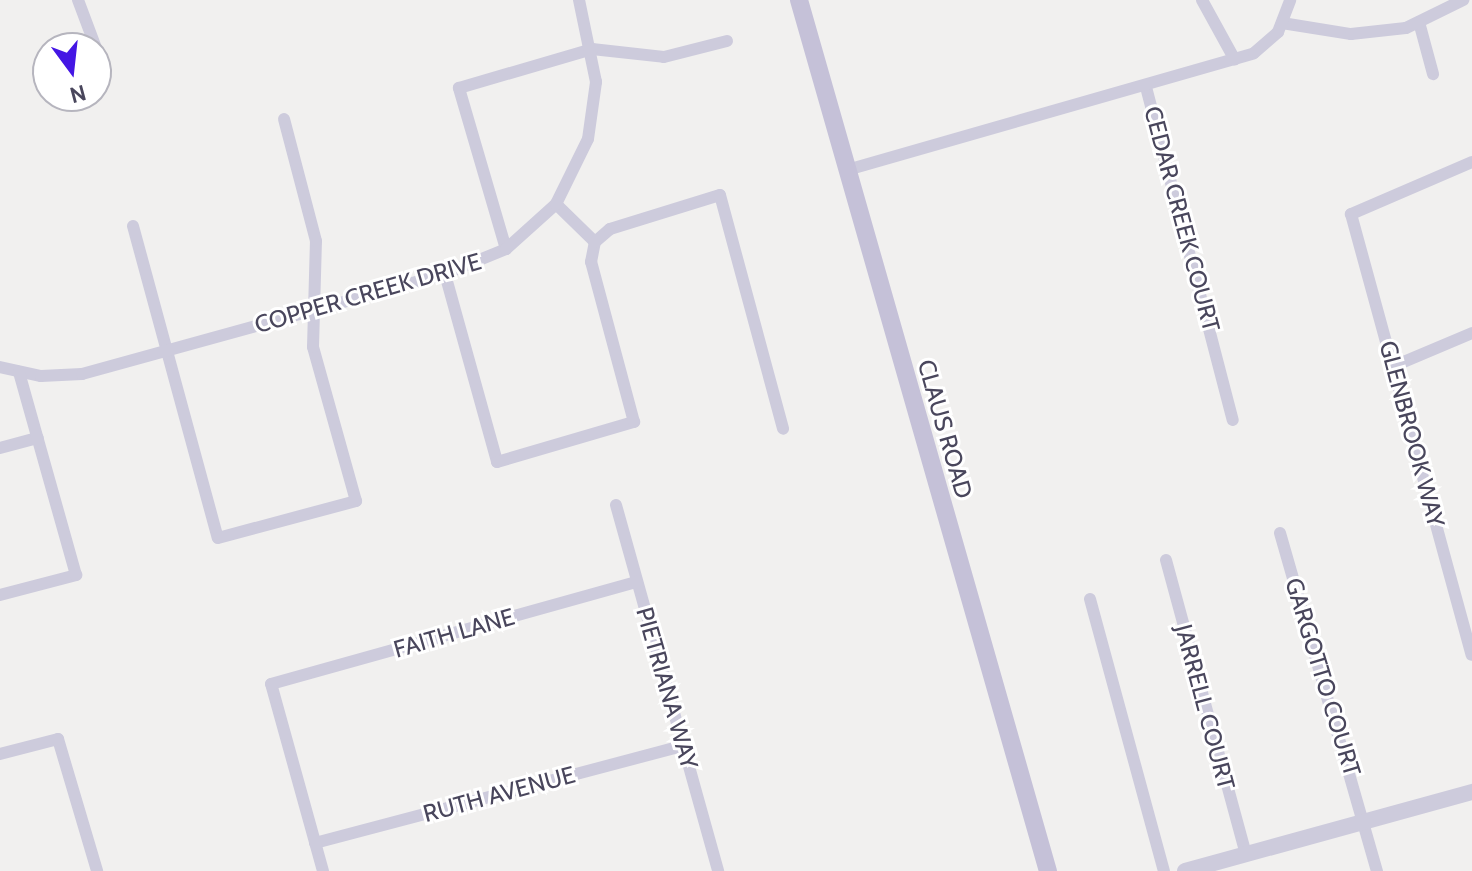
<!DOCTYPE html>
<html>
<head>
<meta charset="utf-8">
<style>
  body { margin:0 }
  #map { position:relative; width:1472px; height:871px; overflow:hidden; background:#f1f0ef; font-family:Cabin,sans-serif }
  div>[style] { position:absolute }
  .minor>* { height:12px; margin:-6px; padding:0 6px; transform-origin:6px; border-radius:6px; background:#cdcbdc }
  .tertiary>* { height:16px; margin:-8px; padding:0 8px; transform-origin:8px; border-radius:8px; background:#cdcbdc }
  .secondary>* { height:18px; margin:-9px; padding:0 9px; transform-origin:9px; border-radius:9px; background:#c5c1d8 }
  span { translate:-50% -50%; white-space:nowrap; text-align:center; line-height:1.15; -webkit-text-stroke:6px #fff; paint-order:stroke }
  .street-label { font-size:24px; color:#49465c }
  .north { position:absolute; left:32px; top:32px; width:80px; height:80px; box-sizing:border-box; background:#fff; border:2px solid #b6b5be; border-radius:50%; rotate:165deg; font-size:22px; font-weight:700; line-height:32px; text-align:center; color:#49465c }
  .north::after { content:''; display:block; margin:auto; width:28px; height:36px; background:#4416e4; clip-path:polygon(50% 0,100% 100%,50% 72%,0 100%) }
</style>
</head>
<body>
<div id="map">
  <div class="minor">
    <div style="left:78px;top:0;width:51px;rotate:69.4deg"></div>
    <div style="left:1202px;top:0;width:68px;rotate:61.2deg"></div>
    <div style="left:1419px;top:22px;width:54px;rotate:74.9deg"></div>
    <div style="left:1282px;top:23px;width:70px;rotate:9.1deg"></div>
    <div style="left:1351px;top:34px;width:55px;rotate:-6.2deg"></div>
    <div style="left:1406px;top:28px;width:64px;rotate:-26.2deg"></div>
    <div style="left:592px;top:49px;width:72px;rotate:6.3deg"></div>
    <div style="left:664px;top:57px;width:65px;rotate:-14.3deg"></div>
    <div style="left:1146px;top:87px;width:344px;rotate:75.4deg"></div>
    <div style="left:1472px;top:162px;width:132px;rotate:156.7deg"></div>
    <div style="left:1351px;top:214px;width:457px;rotate:74.7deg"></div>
    <div style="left:847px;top:170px;width:423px;rotate:-16deg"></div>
    <div style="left:1254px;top:53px;width:32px;rotate:-41deg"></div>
    <div style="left:1278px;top:32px;width:34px;rotate:-69deg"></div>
    <div style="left:556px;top:204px;width:54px;rotate:44.3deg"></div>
    <div style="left:133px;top:226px;width:323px;rotate:74.8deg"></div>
    <div style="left:218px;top:538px;width:143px;rotate:-15deg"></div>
    <div style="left:356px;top:501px;width:160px;rotate:-105.6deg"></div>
    <div style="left:313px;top:347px;width:106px;rotate:-88.4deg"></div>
    <div style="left:316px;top:241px;width:126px;rotate:-104.7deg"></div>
    <div style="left:506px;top:249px;width:168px;rotate:-106.3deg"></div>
    <div style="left:459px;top:88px;width:139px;rotate:-16.3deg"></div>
    <div style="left:445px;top:274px;width:195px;rotate:74.5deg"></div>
    <div style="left:497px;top:462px;width:143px;rotate:-16.3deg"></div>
    <div style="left:634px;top:422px;width:166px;rotate:-105deg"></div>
    <div style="left:591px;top:262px;width:20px;rotate:-79deg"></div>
    <div style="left:595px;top:242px;width:20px;rotate:-41deg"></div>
    <div style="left:610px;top:229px;width:115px;rotate:-17.2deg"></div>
    <div style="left:720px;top:195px;width:242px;rotate:74.9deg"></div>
    <div style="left:1394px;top:366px;width:85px;rotate:-22.9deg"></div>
    <div style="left:0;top:367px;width:42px;rotate:12.4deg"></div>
    <div style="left:41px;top:376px;width:41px;rotate:-2.8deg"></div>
    <div style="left:82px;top:374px;width:377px;rotate:-15.4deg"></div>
    <div style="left:445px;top:274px;width:66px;rotate:-22.3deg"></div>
    <div style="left:506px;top:249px;width:67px;rotate:-42deg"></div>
    <div style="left:556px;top:204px;width:72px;rotate:-63.8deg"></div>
    <div style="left:588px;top:139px;width:58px;rotate:-82deg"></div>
    <div style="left:596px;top:82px;width:84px;rotate:-101.7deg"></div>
    <div style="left:0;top:448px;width:39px;rotate:-15deg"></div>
    <div style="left:616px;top:505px;width:380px;rotate:74.4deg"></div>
    <div style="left:1280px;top:533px;width:352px;rotate:74deg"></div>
    <div style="left:1166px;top:560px;width:305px;rotate:74.8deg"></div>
    <div style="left:0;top:595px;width:79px;rotate:-14.7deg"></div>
    <div style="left:76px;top:575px;width:211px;rotate:-105.7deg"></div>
    <div style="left:1090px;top:599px;width:282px;rotate:74.8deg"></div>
    <div style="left:0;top:754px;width:60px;rotate:-14.5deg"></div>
    <div style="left:58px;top:739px;width:138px;rotate:73.5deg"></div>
    <div style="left:315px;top:843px;width:381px;rotate:-14.8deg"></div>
    <div style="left:323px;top:871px;width:194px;rotate:-105.5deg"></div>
    <div style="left:271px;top:684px;width:380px;rotate:-15.6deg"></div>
  </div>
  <div class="tertiary">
    <div style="left:1185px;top:871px;width:298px;rotate:-15.4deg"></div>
  </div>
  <div class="secondary">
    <div style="left:799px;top:0;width:906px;rotate:74.05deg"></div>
  </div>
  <div class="street-label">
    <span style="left:1182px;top:219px;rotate:75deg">CEDAR CREEK COURT</span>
    <span style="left:368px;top:293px;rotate:-16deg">COPPER CREEK DRIVE</span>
    <span style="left:945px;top:429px;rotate:74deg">CLAUS ROAD</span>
    <span style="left:1412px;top:434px;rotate:75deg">GLENBROOK WAY</span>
    <span style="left:454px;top:633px;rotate:-16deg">FAITH LANE</span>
    <span style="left:1323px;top:677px;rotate:73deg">GARGOTTO COURT</span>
    <span style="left:667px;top:688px;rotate:74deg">PIETRIANA WAY</span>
    <span style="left:1205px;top:707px;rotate:75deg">JARRELL COURT</span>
    <span style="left:499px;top:794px;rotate:-15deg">RUTH AVENUE</span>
  </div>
  <div class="north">N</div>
</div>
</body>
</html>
